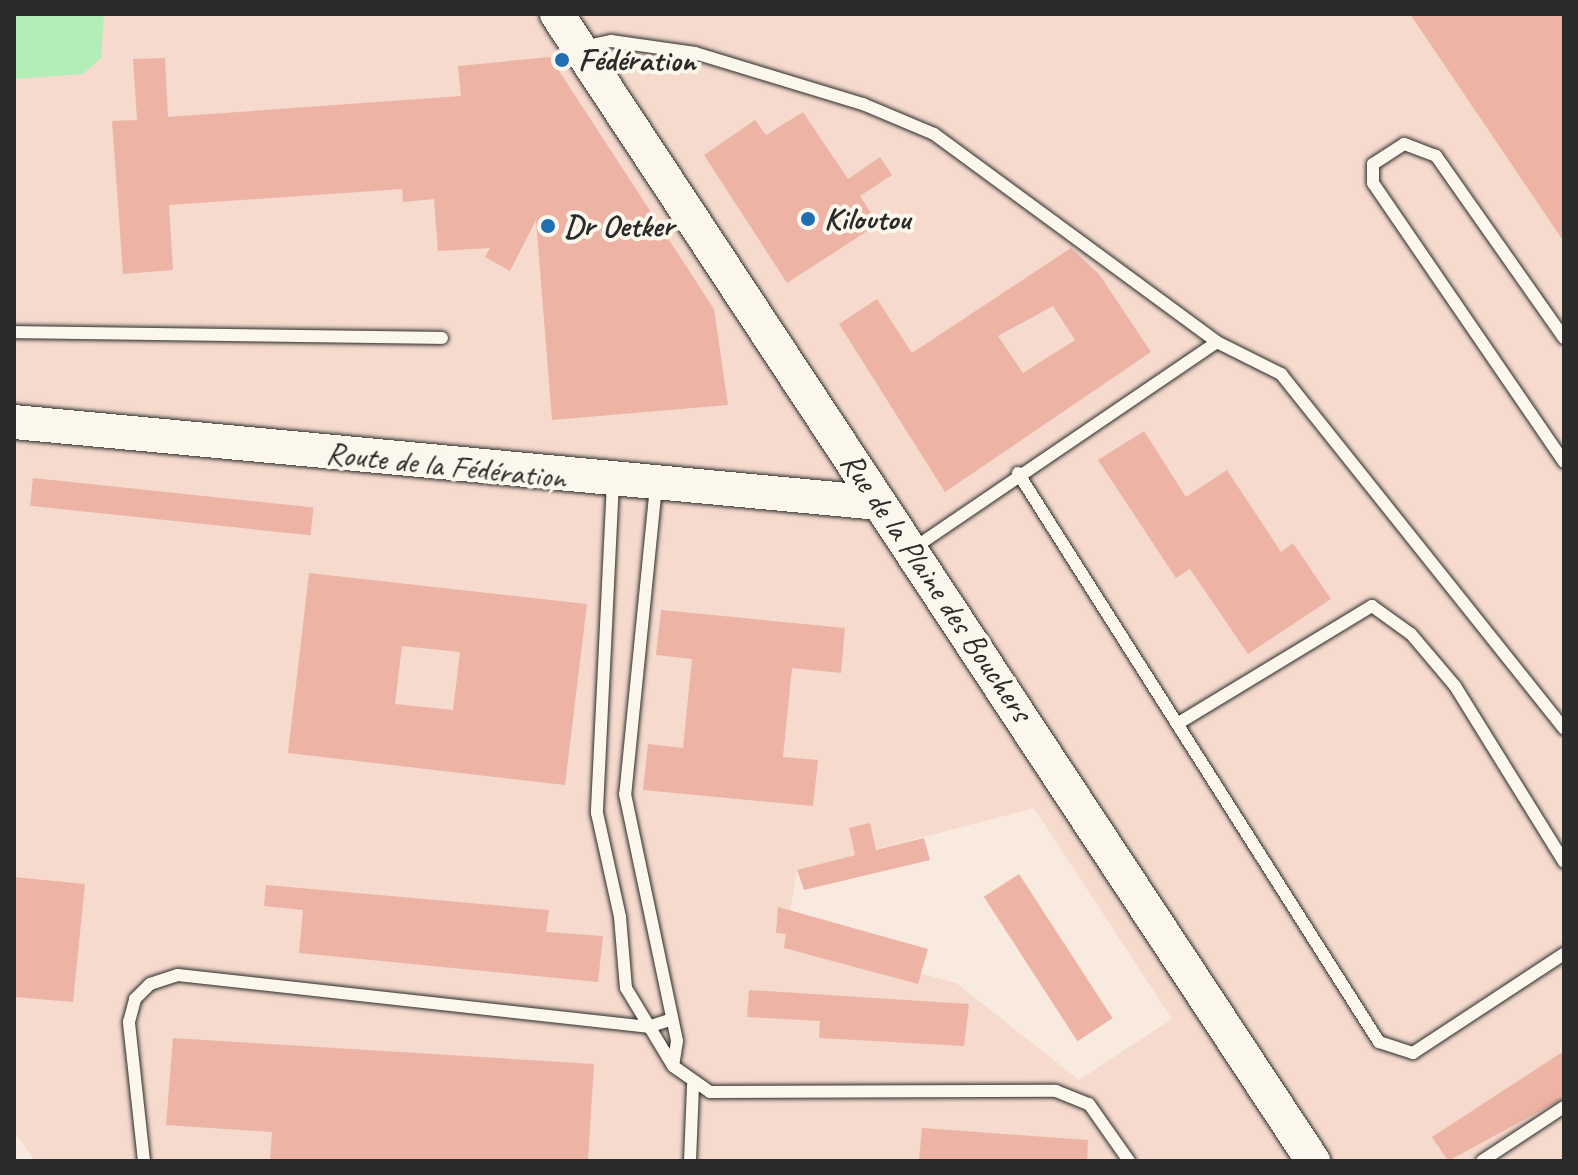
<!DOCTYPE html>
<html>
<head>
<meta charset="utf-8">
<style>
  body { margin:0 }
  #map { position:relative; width:1578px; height:1175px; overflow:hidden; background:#f8eade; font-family:Caveat,sans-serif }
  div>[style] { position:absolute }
  .built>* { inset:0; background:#f5dacd }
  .green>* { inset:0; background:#b1efb6 }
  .building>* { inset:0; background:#edb4a5; transform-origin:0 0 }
  .roads { filter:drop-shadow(0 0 2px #2b2b2b) drop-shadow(0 0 2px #2b2b2b) }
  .lane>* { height:12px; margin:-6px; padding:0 6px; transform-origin:6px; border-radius:6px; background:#fbf7ec }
  .secondary>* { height:34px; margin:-17px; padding:0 17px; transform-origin:17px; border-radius:17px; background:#fbf7ec }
  .dots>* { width:22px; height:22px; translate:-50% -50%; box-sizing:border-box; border:4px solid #fbf7ec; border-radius:50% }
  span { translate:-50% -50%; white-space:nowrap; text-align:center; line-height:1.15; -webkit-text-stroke:8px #fbf7ec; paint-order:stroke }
  .poi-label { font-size:32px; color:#2b2b2b; font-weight:700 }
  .left { translate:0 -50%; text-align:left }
  .street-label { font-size:32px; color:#2b2b2b }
  .frame { position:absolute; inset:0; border:16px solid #2b2b2b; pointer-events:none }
</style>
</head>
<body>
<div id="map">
  <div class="built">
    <div style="clip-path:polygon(evenodd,14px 14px,1564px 14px,1564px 1161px,35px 1161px,14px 1131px,14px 14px,1034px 808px,1172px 1019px,1079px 1080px,956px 983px,786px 937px,797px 870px,1034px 808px)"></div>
  </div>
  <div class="green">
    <div style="clip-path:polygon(14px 14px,104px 14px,101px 58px,83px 74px,14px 79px)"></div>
  </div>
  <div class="building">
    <div style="clip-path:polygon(1410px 14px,1564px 14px,1564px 242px)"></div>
    <div style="clip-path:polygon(550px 57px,714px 309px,728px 405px,552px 420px,536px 220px,510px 271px,485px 257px,490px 248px,438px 251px,434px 199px,403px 202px,402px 189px,169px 205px,173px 270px,123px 274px,112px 121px,137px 120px,133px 59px,165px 58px,168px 117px,461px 96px,458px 66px)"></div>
    <div style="clip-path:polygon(803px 112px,848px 179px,880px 157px,892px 175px,860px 196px,878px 224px,787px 283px,704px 155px,755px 120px,766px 135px)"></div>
    <div style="clip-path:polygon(evenodd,1071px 248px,1099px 274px,1151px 352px,945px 492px,839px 324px,877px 299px,912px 353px,1071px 248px,1053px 306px,1075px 340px,1023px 373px,998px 336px,1053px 306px)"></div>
    <div style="clip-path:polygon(1144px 431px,1186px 497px,1227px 470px,1281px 552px,1293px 543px,1331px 599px,1248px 654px,1190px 569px,1176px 578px,1098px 460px)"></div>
    <div style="left:33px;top:478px;width:282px;height:28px;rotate:6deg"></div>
    <div style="clip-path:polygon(evenodd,309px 573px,587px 604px,565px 785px,288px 753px,309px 573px,402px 646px,460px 652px,453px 710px,395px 704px,402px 646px)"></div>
    <div style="clip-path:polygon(661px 610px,845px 628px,841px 673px,792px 668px,783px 757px,818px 760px,813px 806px,643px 790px,648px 744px,683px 748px,692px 659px,656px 655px)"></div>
    <div style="clip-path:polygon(870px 823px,876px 850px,924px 838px,930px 860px,804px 890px,797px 870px,855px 855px,849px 828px)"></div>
    <div style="left:1019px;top:874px;width:172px;height:42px;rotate:57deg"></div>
    <div style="clip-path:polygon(14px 877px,85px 884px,73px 1002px,14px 997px)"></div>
    <div style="clip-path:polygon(266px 885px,549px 910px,546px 932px,603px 936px,598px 982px,299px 953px,303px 910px,264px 906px)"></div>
    <div style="clip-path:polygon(778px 907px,928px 949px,918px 984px,784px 948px,786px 934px,776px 933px)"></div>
    <div style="clip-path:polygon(749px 990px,969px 1004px,964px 1046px,819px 1038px,820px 1021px,747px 1017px)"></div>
    <div style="clip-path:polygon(173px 1038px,594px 1064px,588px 1161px,270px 1161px,272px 1132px,166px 1125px)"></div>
    <div style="clip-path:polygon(1564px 1051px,1564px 1098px,1448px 1161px,1432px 1137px)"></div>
    <div style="clip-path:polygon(922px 1128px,1088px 1140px,1087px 1161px,919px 1161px)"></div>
  </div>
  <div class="roads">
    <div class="lane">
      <div style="left:582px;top:47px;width:30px;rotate:-12deg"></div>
      <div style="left:611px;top:41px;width:85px;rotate:8.1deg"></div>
      <div style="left:695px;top:53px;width:176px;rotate:16.9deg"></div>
      <div style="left:863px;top:104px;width:77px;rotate:22.9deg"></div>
      <div style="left:934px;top:134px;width:351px;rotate:36.3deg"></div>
      <div style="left:14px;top:332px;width:428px;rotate:0.8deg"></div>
      <div style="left:1564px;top:338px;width:223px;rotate:-125.1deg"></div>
      <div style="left:1436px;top:156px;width:34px;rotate:-159deg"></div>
      <div style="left:1404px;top:144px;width:37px;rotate:147deg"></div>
      <div style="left:1373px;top:164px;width:19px;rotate:90deg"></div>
      <div style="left:1373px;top:183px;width:338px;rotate:55.6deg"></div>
      <div style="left:1018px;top:473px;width:674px;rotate:57.61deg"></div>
      <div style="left:1379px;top:1042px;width:36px;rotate:18deg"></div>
      <div style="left:1413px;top:1053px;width:181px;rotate:-33.3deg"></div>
      <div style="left:613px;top:482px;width:331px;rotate:92.8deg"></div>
      <div style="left:597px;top:813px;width:107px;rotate:77.5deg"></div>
      <div style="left:620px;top:917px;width:71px;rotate:85.2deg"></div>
      <div style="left:626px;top:988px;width:91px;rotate:58.9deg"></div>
      <div style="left:673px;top:1066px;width:45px;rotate:35.1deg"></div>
      <div style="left:710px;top:1092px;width:346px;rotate:-0.2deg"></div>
      <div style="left:1056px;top:1091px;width:35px;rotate:22deg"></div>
      <div style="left:1089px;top:1104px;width:70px;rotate:54.9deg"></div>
      <div style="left:656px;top:486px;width:310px;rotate:95.7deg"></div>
      <div style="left:625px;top:794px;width:252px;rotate:78.1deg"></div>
      <div style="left:677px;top:1041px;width:25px;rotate:99deg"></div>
      <div style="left:914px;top:548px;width:366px;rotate:-34.2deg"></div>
      <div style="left:1217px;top:342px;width:72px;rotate:26.6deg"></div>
      <div style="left:1281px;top:374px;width:454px;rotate:51.4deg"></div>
      <div style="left:1177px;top:724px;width:228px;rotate:-31.2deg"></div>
      <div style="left:1372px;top:606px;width:48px;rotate:35.7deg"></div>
      <div style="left:1411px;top:634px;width:68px;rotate:49.8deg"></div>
      <div style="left:1455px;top:686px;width:207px;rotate:58.2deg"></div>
      <div style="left:144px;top:1161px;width:140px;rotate:-96.2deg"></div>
      <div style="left:129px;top:1022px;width:24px;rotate:-75deg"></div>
      <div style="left:135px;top:999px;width:21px;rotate:-45deg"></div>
      <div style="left:150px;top:984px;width:29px;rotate:-18deg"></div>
      <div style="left:178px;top:975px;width:473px;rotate:6.3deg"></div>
      <div style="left:648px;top:1027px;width:25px;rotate:-18deg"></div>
      <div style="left:690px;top:1161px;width:76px;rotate:-87.7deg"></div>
      <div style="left:1482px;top:1161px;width:98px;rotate:-33.4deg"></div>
    </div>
    <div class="secondary">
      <div style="left:557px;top:14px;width:1374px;rotate:56.61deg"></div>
      <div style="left:14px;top:422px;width:869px;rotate:5.35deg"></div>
    </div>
  </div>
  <div class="dots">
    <div style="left:562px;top:60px;background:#1f6fb2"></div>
    <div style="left:808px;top:219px;background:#1f6fb2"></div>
    <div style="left:548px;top:226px;background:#1f6fb2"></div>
  </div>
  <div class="poi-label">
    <span class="left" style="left:578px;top:60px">Fédération</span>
    <span class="left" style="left:824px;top:219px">Kiloutou</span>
    <span class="left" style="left:564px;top:226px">Dr Oetker</span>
  </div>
  <div class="street-label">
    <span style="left:446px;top:466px;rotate:6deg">Route de la Fédération</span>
    <span style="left:936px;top:587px;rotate:56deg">Rue de la Plaine des Bouchers</span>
  </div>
  <div class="frame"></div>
</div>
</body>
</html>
